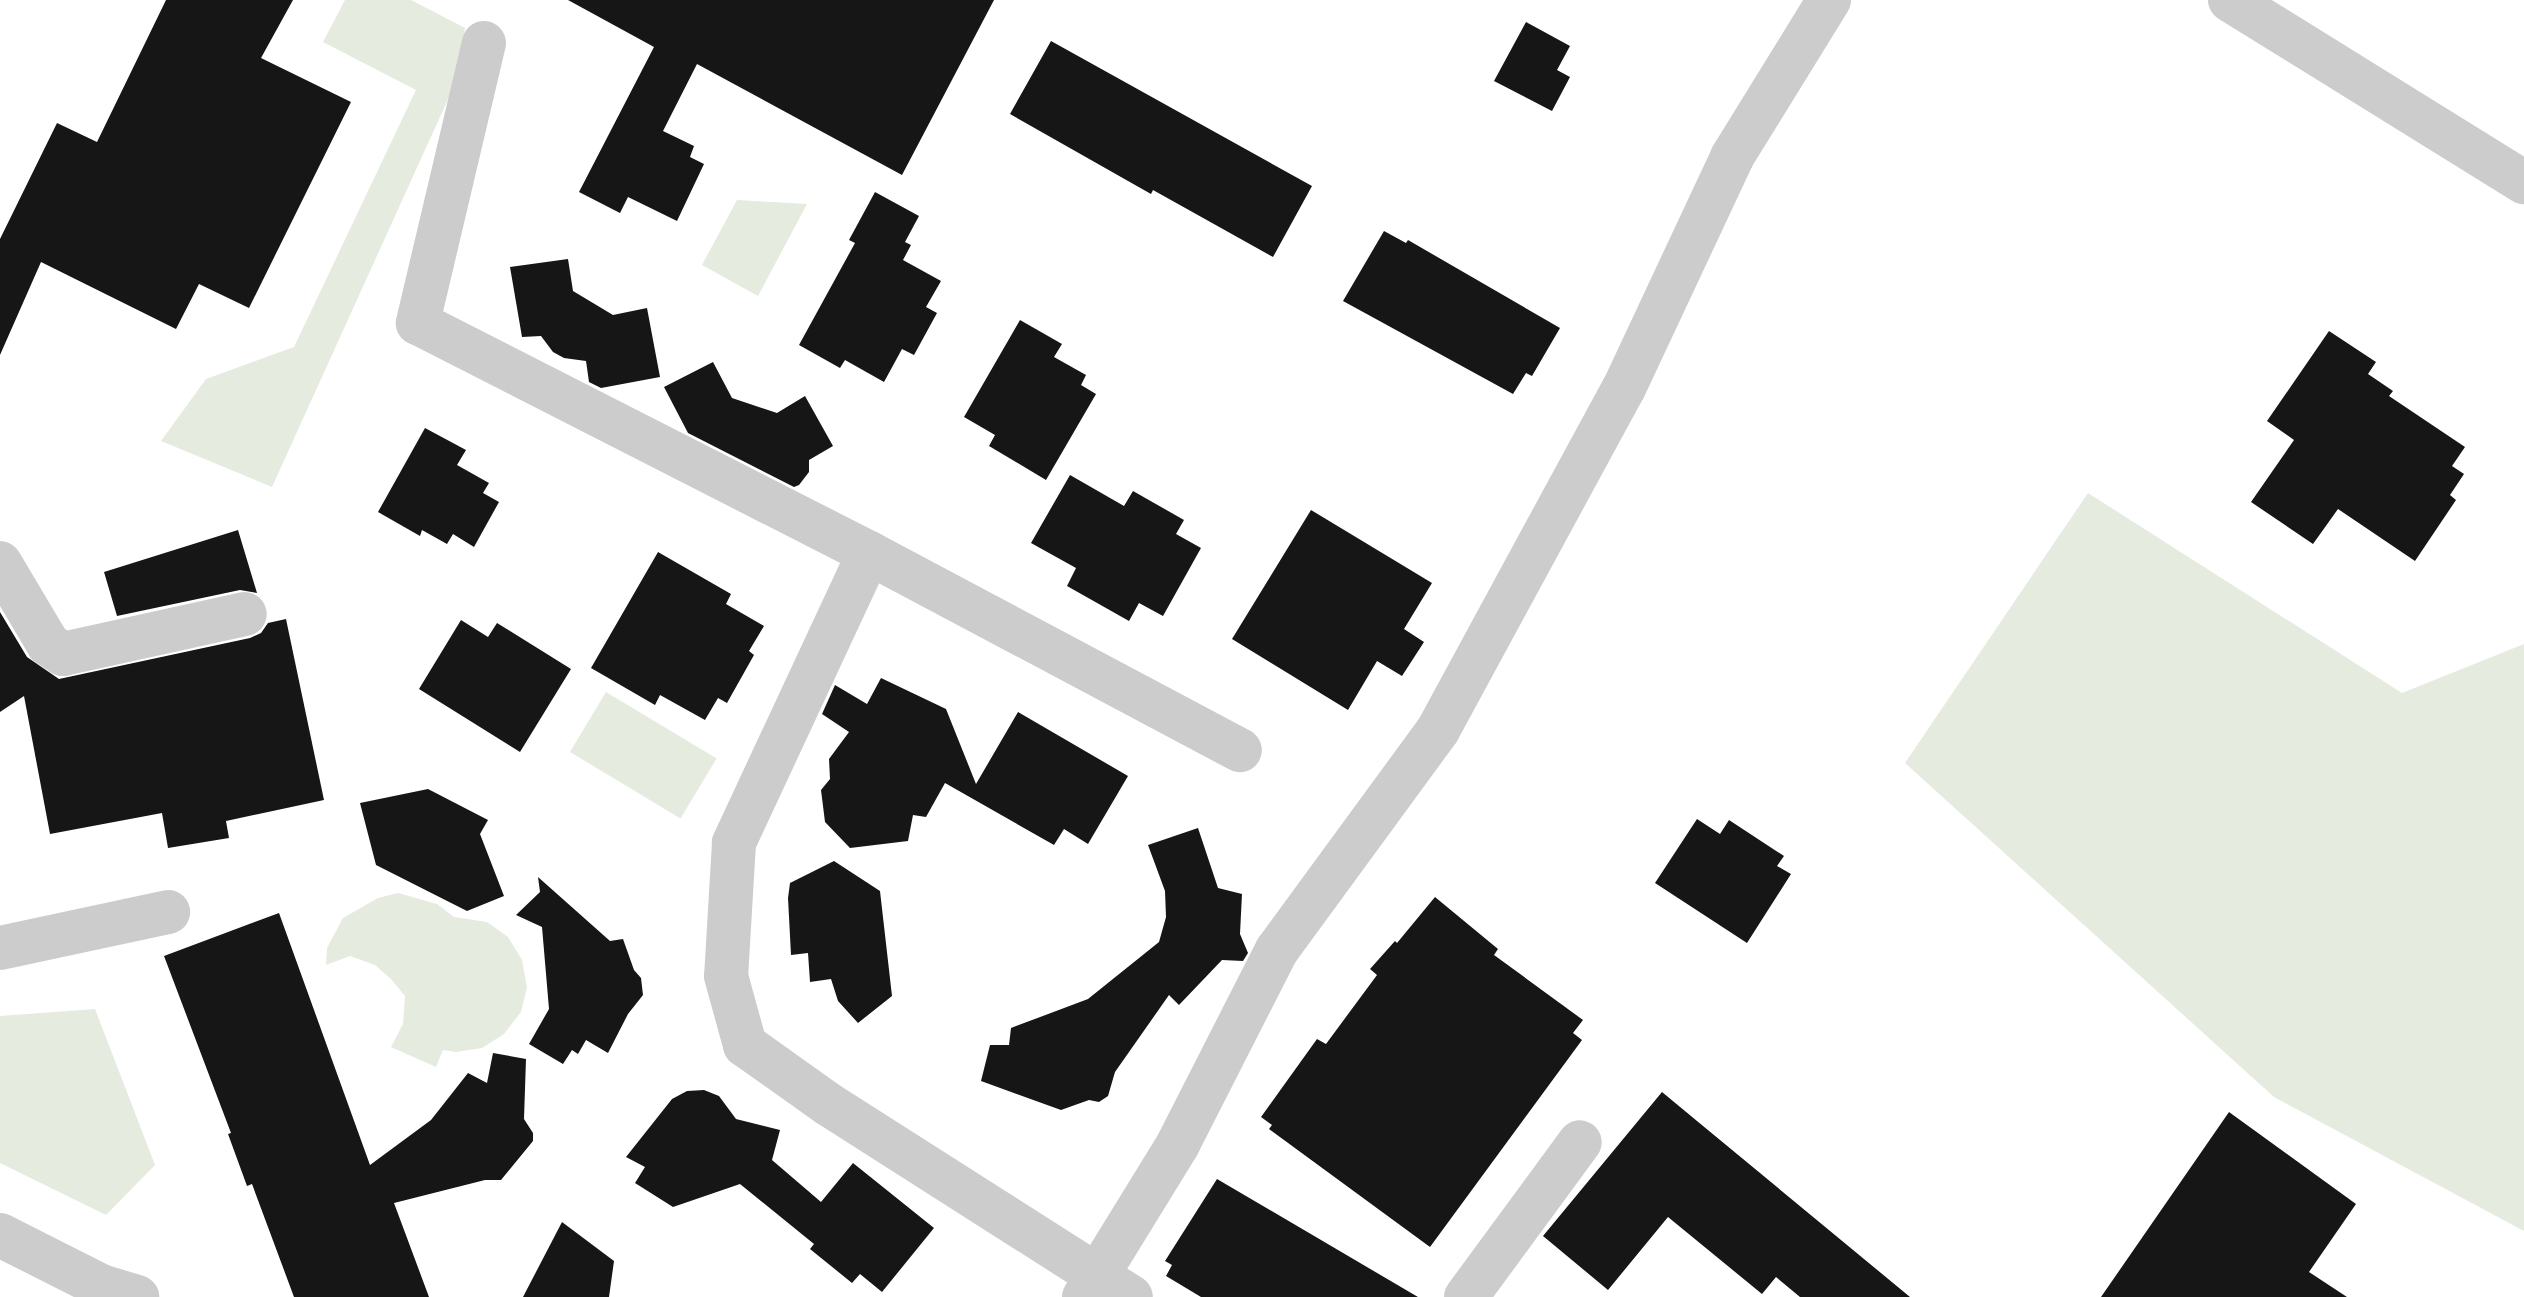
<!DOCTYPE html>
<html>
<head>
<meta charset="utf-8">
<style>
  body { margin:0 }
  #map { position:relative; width:2524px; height:1297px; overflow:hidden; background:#fff; font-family:"Noto Sans",sans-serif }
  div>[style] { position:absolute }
  .green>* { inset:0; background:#e5ebdf; transform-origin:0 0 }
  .building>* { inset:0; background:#161616 }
  .minor>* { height:44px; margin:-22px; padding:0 22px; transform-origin:22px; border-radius:22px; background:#ccc }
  span { translate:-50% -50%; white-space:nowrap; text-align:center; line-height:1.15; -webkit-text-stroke:8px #fff; paint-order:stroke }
</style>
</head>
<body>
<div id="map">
  <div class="green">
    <div style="clip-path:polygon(345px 0,411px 0,465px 28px,459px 75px,272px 487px,161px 441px,206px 379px,294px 347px,416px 90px,323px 42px)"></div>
    <div style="clip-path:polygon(737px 200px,807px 204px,758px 296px,702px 265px)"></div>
    <div style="clip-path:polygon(2088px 493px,2402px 693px,2524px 644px,2524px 1231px,2274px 1097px,1905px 763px)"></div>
    <div style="left:606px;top:692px;width:129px;height:70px;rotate:31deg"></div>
    <div style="clip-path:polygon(398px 893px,437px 904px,454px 917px,487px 922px,508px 937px,522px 960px,527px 987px,521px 1012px,504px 1034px,482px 1048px,456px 1052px,443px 1050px,436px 1067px,391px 1047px,403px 1024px,405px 996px,391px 979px,375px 965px,350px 956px,326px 965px,327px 948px,343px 918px,378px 898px)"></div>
    <div style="clip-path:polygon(95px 1009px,155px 1165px,106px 1215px,0 1163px,0 1016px)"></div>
  </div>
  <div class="building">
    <div style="clip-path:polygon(166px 0,293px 0,261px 58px,351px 102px,249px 308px,199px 284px,176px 329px,41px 262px,0 355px,0 239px,57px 123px,97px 142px)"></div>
    <div style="clip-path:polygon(568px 0,994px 0,902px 175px,697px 64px,663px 131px,694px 146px,690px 157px,704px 164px,677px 221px,628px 197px,620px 213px,579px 192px,654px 47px)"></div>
    <div style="clip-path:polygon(1526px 22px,1570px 46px,1557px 70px,1570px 77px,1552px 111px,1494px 81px)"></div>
    <div style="clip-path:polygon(1051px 41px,1312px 186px,1273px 257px,1153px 190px,1151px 194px,1010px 114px)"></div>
    <div style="clip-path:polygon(875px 192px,919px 216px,905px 242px,911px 245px,903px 260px,941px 281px,926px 307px,937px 313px,914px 355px,902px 349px,884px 382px,845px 360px,840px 368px,799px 345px,855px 243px,849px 240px)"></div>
    <div style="clip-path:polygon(1384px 231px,1406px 243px,1408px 240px,1560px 328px,1532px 376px,1526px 373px,1513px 394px,1343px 301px)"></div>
    <div style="clip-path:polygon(568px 259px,573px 291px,613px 315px,647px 308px,660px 377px,601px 388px,589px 382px,586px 361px,564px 358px,553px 352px,541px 336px,522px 337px,510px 267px)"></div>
    <div style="clip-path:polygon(1020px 320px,1062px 344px,1054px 357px,1086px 375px,1081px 385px,1096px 394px,1046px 480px,989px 446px,995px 435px,964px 417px)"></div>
    <div style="clip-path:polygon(2329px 331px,2376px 362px,2368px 374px,2393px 391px,2389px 396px,2465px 447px,2452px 466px,2464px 474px,2450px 495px,2456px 500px,2415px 561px,2338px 509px,2313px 544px,2251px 502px,2294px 440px,2267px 421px)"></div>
    <div style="clip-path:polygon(713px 362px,732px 398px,777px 413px,805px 396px,833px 446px,809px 460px,809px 472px,799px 485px,794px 487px,688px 433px,664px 387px)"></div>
    <div style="clip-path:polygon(425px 428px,466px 450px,457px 465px,489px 483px,483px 493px,499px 502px,474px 547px,453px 534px,447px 544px,422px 530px,420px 536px,378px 512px)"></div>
    <div style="clip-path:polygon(1070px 475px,1124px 506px,1133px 491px,1184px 520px,1176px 534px,1201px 548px,1163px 616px,1139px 603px,1129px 621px,1067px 586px,1076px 568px,1031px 543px)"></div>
    <div style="clip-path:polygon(1311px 510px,1432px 583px,1404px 629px,1424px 642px,1402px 676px,1377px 661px,1348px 710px,1232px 639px)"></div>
    <div style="clip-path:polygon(238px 530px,257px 593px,240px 590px,117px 616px,104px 572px)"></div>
    <div style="clip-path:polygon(658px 552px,731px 594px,726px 604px,764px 626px,749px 651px,754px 655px,727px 703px,718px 698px,705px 720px,660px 695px,655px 705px,591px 668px)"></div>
    <div style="clip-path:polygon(0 612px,27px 657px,59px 679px,250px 638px,261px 633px,268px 623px,286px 619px,324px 800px,226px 821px,229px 838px,168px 848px,162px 813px,50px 834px,24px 696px,0 712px)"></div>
    <div style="clip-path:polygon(461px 620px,488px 637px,497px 623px,571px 669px,520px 752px,419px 689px)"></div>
    <div style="clip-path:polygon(881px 678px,946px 709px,976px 784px,1018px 712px,1128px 776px,1088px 844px,1064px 829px,1054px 845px,945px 783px,926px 817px,913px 815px,908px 841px,850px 848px,825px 822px,821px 790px,830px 779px,829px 759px,849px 732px,822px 714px,835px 685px,867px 704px)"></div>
    <div style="clip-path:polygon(428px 789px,488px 820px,480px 834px,504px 896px,467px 911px,376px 865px,360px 803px)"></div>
    <div style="clip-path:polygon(1697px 819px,1720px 834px,1729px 820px,1784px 856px,1777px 866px,1791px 874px,1747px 943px,1655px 883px)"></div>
    <div style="clip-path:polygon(1198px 828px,1218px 888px,1242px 894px,1240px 934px,1248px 953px,1243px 961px,1222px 960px,1179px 1005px,1169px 995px,1115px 1072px,1108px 1096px,1099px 1102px,1089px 1100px,1061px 1110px,981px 1081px,990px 1045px,1009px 1045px,1011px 1028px,1088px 999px,1159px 942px,1166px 917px,1165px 891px,1148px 845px)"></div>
    <div style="clip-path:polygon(834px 861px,880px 891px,892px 996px,858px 1023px,838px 1001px,831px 979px,810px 982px,808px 953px,791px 955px,788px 898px,790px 883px)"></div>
    <div style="clip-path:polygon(538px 877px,610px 941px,623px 939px,634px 970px,641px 978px,643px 995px,628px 1014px,608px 1053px,586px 1040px,578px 1054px,572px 1050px,563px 1064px,529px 1044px,549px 1009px,542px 927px,516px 915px,540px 892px)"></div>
    <div style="clip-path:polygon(1435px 897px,1498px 949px,1494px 955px,1583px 1020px,1573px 1033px,1582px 1040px,1430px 1247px,1269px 1129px,1272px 1125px,1261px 1117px,1317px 1039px,1326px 1044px,1377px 975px,1370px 969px,1395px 941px,1397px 943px)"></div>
    <div style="clip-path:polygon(279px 913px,370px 1165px,431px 1120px,468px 1073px,487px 1083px,493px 1053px,526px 1059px,524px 1119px,533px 1133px,533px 1141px,501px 1180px,485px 1180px,394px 1203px,429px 1297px,294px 1297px,252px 1184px,247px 1186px,228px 1134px,231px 1133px,164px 956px)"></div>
    <div style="clip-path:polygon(704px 1090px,719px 1096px,736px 1119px,780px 1130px,772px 1160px,821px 1202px,853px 1163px,934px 1228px,882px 1292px,860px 1274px,852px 1283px,810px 1249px,814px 1244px,740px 1184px,673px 1207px,635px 1183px,645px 1167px,626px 1157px,672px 1099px,687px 1091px)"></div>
    <div style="clip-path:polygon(1662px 1092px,1697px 1121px,1910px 1297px,1800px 1297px,1776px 1277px,1762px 1294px,1668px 1217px,1608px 1290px,1543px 1236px)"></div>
    <div style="clip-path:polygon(2229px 1112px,2356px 1204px,2309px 1272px,2347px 1297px,2101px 1297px)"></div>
    <div style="clip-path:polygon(1217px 1179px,1418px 1297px,1201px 1297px,1166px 1276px,1172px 1265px,1165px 1261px)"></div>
    <div style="clip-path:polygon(562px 1222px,614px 1261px,609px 1297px,523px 1297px)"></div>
  </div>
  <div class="minor">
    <div style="left:2230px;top:0;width:346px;rotate:31.8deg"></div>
    <div style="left:484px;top:43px;width:288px;rotate:103.3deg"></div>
    <div style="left:418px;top:323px;width:506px;rotate:27.02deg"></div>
    <div style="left:869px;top:553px;width:420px;rotate:28deg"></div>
    <div style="left:869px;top:553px;width:320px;rotate:115deg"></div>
    <div style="left:734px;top:843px;width:133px;rotate:93.4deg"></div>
    <div style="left:726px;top:976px;width:72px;rotate:74.6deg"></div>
    <div style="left:745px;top:1045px;width:102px;rotate:35.4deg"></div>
    <div style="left:828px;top:1104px;width:359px;rotate:32.5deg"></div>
    <div style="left:0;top:563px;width:94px;rotate:59.3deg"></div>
    <div style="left:48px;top:644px;width:18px;rotate:34deg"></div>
    <div style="left:63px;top:654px;width:186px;rotate:-12.4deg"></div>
    <div style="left:0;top:948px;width:172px;rotate:-12.1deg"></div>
    <div style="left:0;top:1235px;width:113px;rotate:26.8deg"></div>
    <div style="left:101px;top:1286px;width:38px;rotate:17deg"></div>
    <div style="left:1084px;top:1297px;width:180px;rotate:-58.4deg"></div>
    <div style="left:1178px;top:1144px;width:218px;rotate:-63deg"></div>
    <div style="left:1277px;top:950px;width:273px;rotate:-53.8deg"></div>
    <div style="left:1438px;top:730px;width:389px;rotate:-61.5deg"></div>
    <div style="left:1624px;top:388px;width:255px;rotate:-64.9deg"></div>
    <div style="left:1732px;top:157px;width:185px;rotate:-58.3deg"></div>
    <div style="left:1466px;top:1297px;width:192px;rotate:-53.7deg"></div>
  </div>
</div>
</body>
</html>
